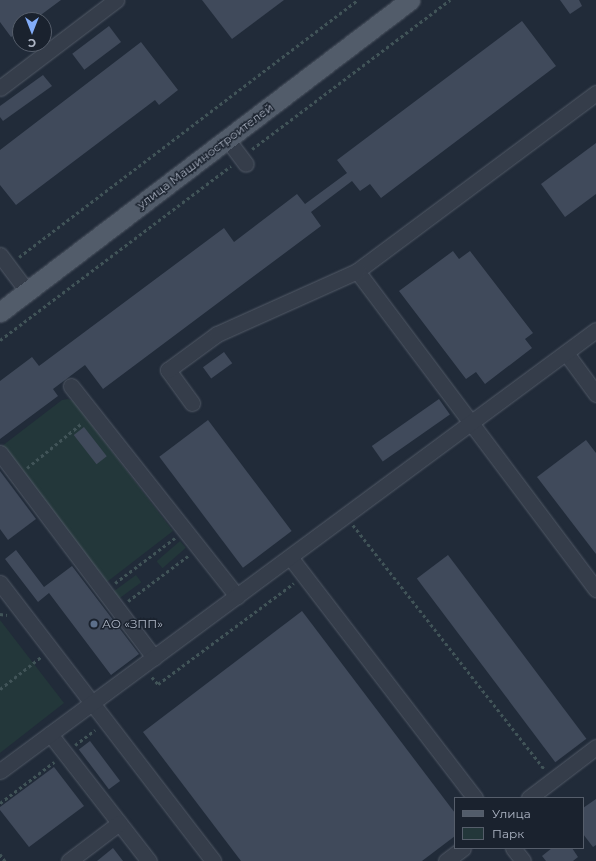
<!DOCTYPE html>
<html>
<head>
<meta charset="utf-8">
<style>
  body { margin:0 }
  #map { position:relative; width:596px; height:861px; overflow:hidden; background:#212b39; font-family:Montserrat,sans-serif }
  div>[style] { position:absolute }
  .green>* { inset:0; background:#23373a; transform-origin:0 0 }
  .building>* { inset:0; background:#404a5b; transform-origin:0 0 }
  .path>* { height:2.5px; margin-top:-1.25px; transform-origin:0; background:repeating-linear-gradient(90deg,#415458 0 3px,transparent 0 6px) }
  .roads { filter:drop-shadow(0 0 1px #525a67) drop-shadow(0 0 1px #525a67) }
  .minor>* { height:15px; margin:-7.5px; padding:0 7.5px; transform-origin:7.5px; border-radius:7.5px; background:#353d4a }
  .major>* { height:19px; margin:-9.5px; padding:0 9.5px; transform-origin:9.5px; border-radius:9.5px; background:#525c6a }
  .dots>* { width:11px; height:11px; translate:-50% -50%; box-sizing:border-box; border:2px solid #1a222e; border-radius:50% }
  span { translate:-50% -50%; white-space:nowrap; text-align:center; line-height:1.15; -webkit-text-stroke:3px #1a222e; paint-order:stroke }
  .street-label { font-size:12px; color:#afb7c6 }
  .poi-label { font-size:12px; color:#afb7c6 }
  .left { translate:0 -50%; text-align:left }
  .legend { position:absolute; left:454px; top:797px; width:130px; height:52px; box-sizing:border-box; background:#1a222e; border:1px solid #565e6b; margin:0; padding:5px 7px; list-style:none; font-size:12px; color:#afb7c6 }
  .legend li { display:flex; align-items:center; gap:8px; height:20px }
  .legend b { width:20px; border:1px solid #565e6b }
  .north { position:absolute; left:12px; top:12px; width:40px; height:40px; box-sizing:border-box; background:#1a222e; border:1px solid #565e6b; border-radius:50%; rotate:180deg; font-size:11px; font-weight:700; line-height:16px; text-align:center; color:#afb7c6 }
  .north::after { content:''; display:block; margin:auto; width:14px; height:18px; background:#82acf8; clip-path:polygon(50% 0,100% 100%,50% 72%,0 100%) }
</style>
</head>
<body>
<div id="map">
  <div class="green">
    <div style="clip-path:polygon(68px 399px,73px 401px,173px 531px,103px 585px,2px 446px,62px 400px)"></div>
    <div style="left:180px;top:541px;width:9px;height:31px;rotate:49deg"></div>
    <div style="left:136px;top:575px;width:9px;height:30px;rotate:54deg"></div>
    <div style="clip-path:polygon(0 620px,64px 703px,0 753px)"></div>
  </div>
  <div class="building">
    <div style="clip-path:polygon(0 0,61px 0,34px 20px,20px 20px,20px 31px,11px 37px,0 22px)"></div>
    <div style="clip-path:polygon(202px 0,284px 0,232px 39px)"></div>
    <div style="clip-path:polygon(560px 0,579px 0,582px 6px,570px 14px)"></div>
    <div style="clip-path:polygon(522px 21px,556px 66px,381px 198px,370px 184px,360px 191px,352px 181px,311px 212px,321px 226px,103px 389px,85px 365px,53px 389px,58px 396px,0 439px,0 381px,32px 357px,39px 366px,224px 228px,234px 242px,297px 194px,305px 204px,347px 173px,337px 160px)"></div>
    <div style="left:109px;top:26px;width:20px;height:46px;rotate:53deg"></div>
    <div style="clip-path:polygon(141px 42px,178px 90px,159px 105px,155px 100px,16px 205px,0 185px,0 150px)"></div>
    <div style="clip-path:polygon(43px 75px,52px 86px,3px 121px,0 117px,0 106px)"></div>
    <div style="clip-path:polygon(596px 143px,596px 194px,565px 217px,541px 184px)"></div>
    <div style="clip-path:polygon(453px 251px,459px 259px,470px 251px,533px 333px,525px 339px,532px 348px,485px 384px,476px 372px,466px 379px,399px 291px)"></div>
    <div style="left:224px;top:352px;width:14px;height:26px;rotate:54deg"></div>
    <div style="left:439px;top:399px;width:19px;height:82px;rotate:55deg"></div>
    <div style="left:208px;top:420px;width:139px;height:61px;rotate:53deg"></div>
    <div style="left:84px;top:427px;width:37px;height:13px;rotate:52deg"></div>
    <div style="clip-path:polygon(586px 440px,596px 453px,596px 554px,537px 477px)"></div>
    <div style="clip-path:polygon(0 471px,36px 519px,8px 540px,0 529px)"></div>
    <div style="clip-path:polygon(16px 550px,44px 587px,72px 566px,139px 654px,111px 675px,49px 593px,38px 602px,5px 559px)"></div>
    <div style="left:448px;top:555px;width:230px;height:39px;rotate:53deg"></div>
    <div style="clip-path:polygon(302px 611px,455px 813px,455px 836px,422px 861px,241px 861px,143px 732px)"></div>
    <div style="left:90px;top:741px;width:50px;height:14px;rotate:53deg"></div>
    <div style="clip-path:polygon(54px 767px,84px 806px,29px 847px,0 810px,0 807px)"></div>
    <div style="clip-path:polygon(596px 799px,596px 845px,593px 847px,583px 834px,583px 808px)"></div>
    <div style="clip-path:polygon(113px 848px,123px 861px,97px 861px)"></div>
    <div style="clip-path:polygon(552px 848px,572px 848px,578px 857px,573px 861px,546px 861px,542px 856px)"></div>
  </div>
  <div class="path">
    <div style="left:252px;top:149px;width:248px;rotate:-37deg"></div>
    <div style="left:19px;top:257px;width:425px;rotate:-37.2deg"></div>
    <div style="left:0;top:340px;width:289px;rotate:-37deg"></div>
    <div style="left:27px;top:468px;width:71px;rotate:-39.3deg"></div>
    <div style="left:353px;top:525px;width:310px;rotate:51.9deg"></div>
    <div style="left:115px;top:583px;width:75px;rotate:-36.9deg"></div>
    <div style="left:128px;top:601px;width:75px;rotate:-36.9deg"></div>
    <div style="left:0;top:614px;width:7px;rotate:8deg"></div>
    <div style="left:152px;top:677px;width:9px;rotate:49deg"></div>
    <div style="left:158px;top:684px;width:169px;rotate:-36.6deg"></div>
    <div style="left:0;top:689px;width:52px;rotate:-38deg"></div>
    <div style="left:75px;top:745px;width:25px;rotate:-37deg"></div>
    <div style="left:0;top:803px;width:68px;rotate:-37.2deg"></div>
    <div style="left:0;top:854px;width:9px;rotate:54deg"></div>
  </div>
  <div class="roads">
    <div class="minor">
      <div style="left:0;top:88px;width:146px;rotate:-37.2deg"></div>
      <div style="left:596px;top:93px;width:298px;rotate:143.3deg"></div>
      <div style="left:357px;top:271px;width:398px;rotate:53.1deg"></div>
      <div style="left:227px;top:139px;width:31px;rotate:53deg"></div>
      <div style="left:0;top:255px;width:45px;rotate:53.1deg"></div>
      <div style="left:566px;top:353px;width:51px;rotate:53.8deg"></div>
      <div style="left:71px;top:386px;width:268px;rotate:51.7deg"></div>
      <div style="left:192px;top:403px;width:41px;rotate:-126deg"></div>
      <div style="left:168px;top:370px;width:61px;rotate:-36.3deg"></div>
      <div style="left:217px;top:334px;width:154px;rotate:-24.2deg"></div>
      <div style="left:0;top:453px;width:256px;rotate:53deg"></div>
      <div style="left:290px;top:557px;width:304px;rotate:52.5deg"></div>
      <div style="left:0;top:583px;width:350px;rotate:52.5deg"></div>
      <div style="left:50px;top:734px;width:161px;rotate:52.1deg"></div>
      <div style="left:0;top:771px;width:741px;rotate:-36.5deg"></div>
      <div style="left:529px;top:798px;width:84px;rotate:-37.3deg"></div>
      <div style="left:513px;top:848px;width:16px;rotate:52deg"></div>
      <div style="left:69px;top:861px;width:63px;rotate:-37.2deg"></div>
      <div style="left:446px;top:861px;width:21px;rotate:-37deg"></div>
    </div>
    <div class="major">
      <div style="left:0;top:312px;width:515px;rotate:-37.27deg"></div>
    </div>
  </div>
  <div class="dots">
    <div style="left:94px;top:624px;background:#5c6f8a"></div>
  </div>
  <div class="street-label">
    <span style="left:205px;top:156px;rotate:-37deg">улица Машиностроителей</span>
  </div>
  <div class="poi-label">
    <span class="left" style="left:102px;top:624px">АО «ЗПП»</span>
  </div>
  <ul class="legend">
  <li><b style="height:5px;background:#525c6a"></b>Улица</li>
  <li><b style="height:11px;background:#23373a"></b>Парк</li>
  </ul>
  <div class="north">С</div>
</div>
</body>
</html>
